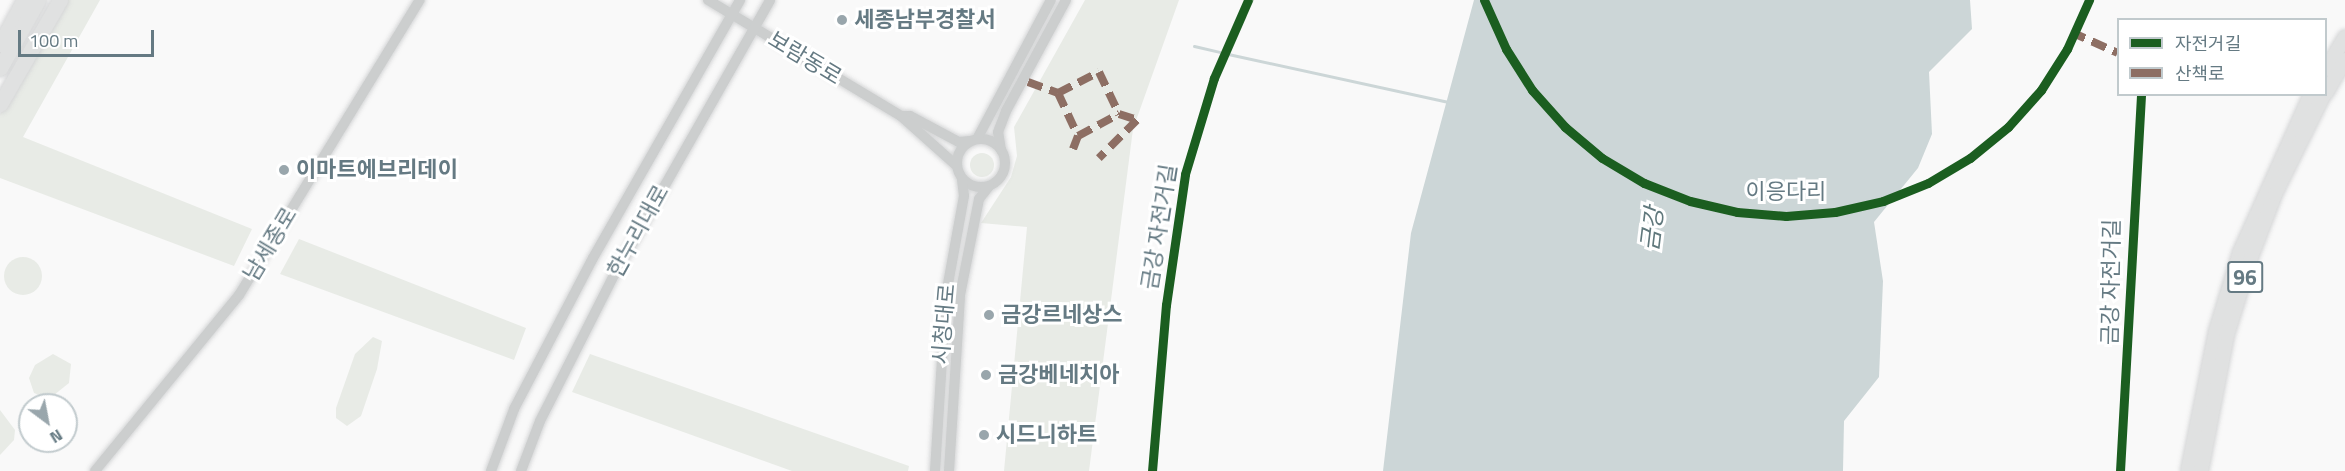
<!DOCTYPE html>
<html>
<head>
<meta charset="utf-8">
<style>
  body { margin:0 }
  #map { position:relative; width:2345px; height:471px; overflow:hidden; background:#f9f9f9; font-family:"Titillium Web","Noto Sans KR",sans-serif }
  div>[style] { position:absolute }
  .green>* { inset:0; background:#e8ebe6 }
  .round { border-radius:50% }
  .water>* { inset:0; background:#ccd6d7 }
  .stream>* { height:3px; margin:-1.5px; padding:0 1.5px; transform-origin:1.5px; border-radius:1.5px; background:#ccd6d7 }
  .roads { filter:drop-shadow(0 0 2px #d5d6d7) drop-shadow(0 0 2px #d5d6d7) }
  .minor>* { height:10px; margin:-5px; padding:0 5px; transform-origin:5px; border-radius:5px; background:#cccece }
  .minor>.ring { margin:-5px; padding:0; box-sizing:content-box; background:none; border:10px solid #cccece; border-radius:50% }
  .major>* { height:14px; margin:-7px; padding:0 7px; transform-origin:7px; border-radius:7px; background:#e0e1e1 }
  .highway>* { height:15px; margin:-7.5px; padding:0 7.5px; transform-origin:7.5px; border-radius:7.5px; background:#e0e1e1 }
  .quiet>* { height:8px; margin-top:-4px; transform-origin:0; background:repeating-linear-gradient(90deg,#8d6e63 0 15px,transparent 0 23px) }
  .cycleway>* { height:9px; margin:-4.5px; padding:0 4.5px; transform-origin:4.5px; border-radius:4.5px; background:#1b5e20 }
  .dots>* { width:16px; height:16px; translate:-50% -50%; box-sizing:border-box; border:3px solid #fff; border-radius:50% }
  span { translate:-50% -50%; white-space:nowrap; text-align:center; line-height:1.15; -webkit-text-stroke:6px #fff; paint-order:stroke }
  .shield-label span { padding:2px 4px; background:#fff; border:2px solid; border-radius:4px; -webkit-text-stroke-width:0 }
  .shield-label { font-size:21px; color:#657a83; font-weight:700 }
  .poi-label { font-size:22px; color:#657a83; font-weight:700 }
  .left { translate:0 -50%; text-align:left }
  .street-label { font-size:22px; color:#657a83 }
  .water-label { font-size:24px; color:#60787c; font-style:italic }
  .legend { position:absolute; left:2117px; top:18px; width:210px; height:78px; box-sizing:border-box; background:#fff; border:2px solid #c1cacd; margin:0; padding:8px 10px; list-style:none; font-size:18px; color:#657a83 }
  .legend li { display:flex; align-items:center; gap:12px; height:30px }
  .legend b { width:30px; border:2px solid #c1cacd }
  .north { position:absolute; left:18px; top:393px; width:60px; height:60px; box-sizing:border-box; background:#fff; border:2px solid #c1cacd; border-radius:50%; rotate:148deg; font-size:16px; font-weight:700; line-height:24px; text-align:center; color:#657a83 }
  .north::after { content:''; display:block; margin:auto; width:21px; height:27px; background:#99a6ac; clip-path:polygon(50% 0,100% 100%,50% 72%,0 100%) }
  .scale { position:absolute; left:18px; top:30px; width:136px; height:27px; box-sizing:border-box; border:3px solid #657a83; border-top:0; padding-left:8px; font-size:18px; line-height:21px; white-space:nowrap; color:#657a83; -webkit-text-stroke:4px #fff; paint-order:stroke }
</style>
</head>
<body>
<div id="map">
  <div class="green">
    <div style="clip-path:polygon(66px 0,100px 0,23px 137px,252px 229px,234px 266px,0 178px,0 114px)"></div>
    <div style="clip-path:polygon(1085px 0,1179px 0,1133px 129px,1089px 471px,1004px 471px,1027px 227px,981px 223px,1011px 177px,1017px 156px,1014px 127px)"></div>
    <div class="round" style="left:970px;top:153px;width:24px;height:24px"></div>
    <div style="clip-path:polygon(299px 239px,526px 328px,514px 360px,280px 274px)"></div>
    <div class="round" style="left:4px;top:257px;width:38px;height:38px"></div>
    <div style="clip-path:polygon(373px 337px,382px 341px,377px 369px,361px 416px,347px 426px,336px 418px,336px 408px,355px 354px)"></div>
    <div style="clip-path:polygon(53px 354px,71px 364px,69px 383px,49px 399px,34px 393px,29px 378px,35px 365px)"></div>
    <div style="clip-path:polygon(590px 354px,909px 466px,908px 471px,792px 471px,572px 392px)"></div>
    <div style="clip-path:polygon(0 410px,15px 430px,14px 440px,0 455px)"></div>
  </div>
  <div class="water">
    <div style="clip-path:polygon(1474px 0,1970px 0,1972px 29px,1929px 72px,1932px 134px,1918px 168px,1874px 222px,1883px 281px,1879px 377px,1844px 421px,1843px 471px,1383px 471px,1411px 233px)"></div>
  </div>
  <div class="stream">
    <div style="left:1194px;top:46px;width:26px;rotate:13deg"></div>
    <div style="left:1228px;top:54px;width:229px;rotate:12.3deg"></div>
  </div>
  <div class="roads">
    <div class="minor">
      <div style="left:708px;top:0;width:225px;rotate:31deg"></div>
      <div style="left:901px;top:116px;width:9px"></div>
      <div style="left:910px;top:116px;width:55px;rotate:28deg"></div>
      <div style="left:959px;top:142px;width:11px;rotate:-5deg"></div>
      <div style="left:901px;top:116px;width:75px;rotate:41.8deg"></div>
      <div class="ring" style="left:957px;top:139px;width:38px;height:38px"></div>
      <div style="left:977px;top:139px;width:157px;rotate:-62deg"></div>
      <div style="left:1001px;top:150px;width:18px;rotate:-99deg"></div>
      <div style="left:998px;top:132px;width:22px;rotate:-69deg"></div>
      <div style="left:1006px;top:111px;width:126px;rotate:-61.6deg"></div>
      <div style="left:95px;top:471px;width:227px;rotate:-50.7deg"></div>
      <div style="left:239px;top:295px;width:346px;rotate:-58.5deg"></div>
      <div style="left:491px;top:471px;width:66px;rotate:-69.6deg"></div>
      <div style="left:514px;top:409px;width:170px;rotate:-62.4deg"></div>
      <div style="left:593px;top:258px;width:297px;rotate:-60.3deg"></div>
      <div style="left:521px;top:471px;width:53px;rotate:-69.2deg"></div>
      <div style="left:540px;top:421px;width:164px;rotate:-63.1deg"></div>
      <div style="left:614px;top:275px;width:316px;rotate:-60.4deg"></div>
      <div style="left:935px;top:471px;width:176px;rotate:-86.4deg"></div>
      <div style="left:946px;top:295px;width:101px;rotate:-79.7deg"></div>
      <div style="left:964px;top:196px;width:17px;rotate:-97deg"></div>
      <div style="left:949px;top:471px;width:176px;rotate:-86.4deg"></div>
      <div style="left:960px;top:295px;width:98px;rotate:-78.8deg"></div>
      <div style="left:979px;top:199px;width:16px;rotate:-52deg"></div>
    </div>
    <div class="major">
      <div style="left:2326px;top:69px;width:37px;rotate:-59deg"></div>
      <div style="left:2326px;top:93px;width:38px;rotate:-60deg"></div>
      <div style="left:2188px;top:471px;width:143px;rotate:-78.7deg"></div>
      <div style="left:2216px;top:331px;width:83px;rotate:-73.1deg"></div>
      <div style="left:2240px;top:252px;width:173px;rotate:-65.8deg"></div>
      <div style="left:2201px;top:471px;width:138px;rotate:-79.2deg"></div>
      <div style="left:2227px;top:335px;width:82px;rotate:-72.9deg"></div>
      <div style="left:2251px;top:257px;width:67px;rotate:-69.1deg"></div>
      <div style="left:2275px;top:194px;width:111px;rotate:-63.9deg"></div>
    </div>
    <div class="highway">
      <div style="left:0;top:44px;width:50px;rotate:-61.4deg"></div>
      <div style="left:0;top:68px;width:78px;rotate:-60.8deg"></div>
      <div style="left:0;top:104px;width:120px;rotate:-60deg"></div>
    </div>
  </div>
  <div class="quiet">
    <div style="left:2071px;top:32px;width:51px;rotate:24.1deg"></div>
    <div style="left:1028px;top:82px;width:32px;rotate:20deg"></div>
    <div style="left:1058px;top:93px;width:47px;rotate:65.1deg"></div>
    <div style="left:1078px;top:136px;width:47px;rotate:-28.2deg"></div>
    <div style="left:1119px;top:114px;width:19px;rotate:18deg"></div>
    <div style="left:1137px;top:120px;width:54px;rotate:135deg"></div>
    <div style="left:1058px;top:93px;width:46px;rotate:-27.1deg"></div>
    <div style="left:1099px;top:72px;width:47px;rotate:64.5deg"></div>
    <div style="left:1073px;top:149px;width:14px;rotate:-69deg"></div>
  </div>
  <div class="cycleway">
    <div style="left:1484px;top:0;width:54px;rotate:65.8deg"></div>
    <div style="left:1506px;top:49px;width:49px;rotate:57.6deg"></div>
    <div style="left:1532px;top:90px;width:50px;rotate:48.3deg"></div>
    <div style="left:1565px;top:127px;width:48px;rotate:40deg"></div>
    <div style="left:1602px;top:158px;width:49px;rotate:30.8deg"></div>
    <div style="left:1644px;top:183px;width:49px;rotate:21.4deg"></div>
    <div style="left:1690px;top:201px;width:48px;rotate:13.2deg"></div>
    <div style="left:1737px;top:212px;width:49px;rotate:4.7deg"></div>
    <div style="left:1786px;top:216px;width:49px;rotate:-4.7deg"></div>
    <div style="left:1835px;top:212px;width:49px;rotate:-12.9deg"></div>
    <div style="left:1883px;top:201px;width:48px;rotate:-21.8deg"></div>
    <div style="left:1928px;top:183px;width:49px;rotate:-30.8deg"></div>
    <div style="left:1970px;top:158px;width:49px;rotate:-39.2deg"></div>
    <div style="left:2008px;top:127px;width:50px;rotate:-48.3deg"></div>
    <div style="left:2041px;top:90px;width:49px;rotate:-57.6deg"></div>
    <div style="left:2067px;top:49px;width:54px;rotate:-65.8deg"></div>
    <div style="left:1152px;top:471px;width:167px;rotate:-85.2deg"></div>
    <div style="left:1166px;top:305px;width:132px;rotate:-81.7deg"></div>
    <div style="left:1185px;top:174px;width:100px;rotate:-73.2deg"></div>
    <div style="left:1214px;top:78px;width:85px;rotate:-66.4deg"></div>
    <div style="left:2120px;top:471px;width:378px;rotate:-86.8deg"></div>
  </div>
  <div class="dots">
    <div style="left:842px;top:20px;background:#99a6ac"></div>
    <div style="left:284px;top:170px;background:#99a6ac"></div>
    <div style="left:989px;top:315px;background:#99a6ac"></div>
    <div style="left:986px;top:375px;background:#99a6ac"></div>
    <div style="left:984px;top:435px;background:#99a6ac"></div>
  </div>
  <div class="shield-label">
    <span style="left:2245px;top:277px">96</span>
  </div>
  <div class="poi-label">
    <span class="left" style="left:854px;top:20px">세종남부경찰서</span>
    <span class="left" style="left:296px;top:170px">이마트에브리데이</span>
    <span class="left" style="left:1001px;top:315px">금강르네상스</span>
    <span class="left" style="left:998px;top:375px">금강베네치아</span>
    <span class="left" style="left:996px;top:435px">시드니하트</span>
  </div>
  <div class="street-label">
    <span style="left:805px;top:58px;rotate:31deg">보람동로</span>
    <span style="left:1786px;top:192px">이응다리</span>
    <span style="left:1159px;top:227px;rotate:-81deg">금강 자전거길</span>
    <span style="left:638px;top:231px;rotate:-61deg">한누리대로</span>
    <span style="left:270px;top:244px;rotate:-59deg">남세종로</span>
    <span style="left:2111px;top:282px;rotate:-89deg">금강 자전거길</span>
    <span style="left:944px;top:324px;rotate:-85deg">시청대로</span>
  </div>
  <div class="water-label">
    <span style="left:1652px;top:229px;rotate:-83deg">금강</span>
  </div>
  <ul class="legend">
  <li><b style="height:8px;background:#1b5e20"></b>자전거길</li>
  <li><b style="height:8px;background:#8d6e63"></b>산책로</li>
  </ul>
  <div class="north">N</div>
  <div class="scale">100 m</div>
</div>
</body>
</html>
